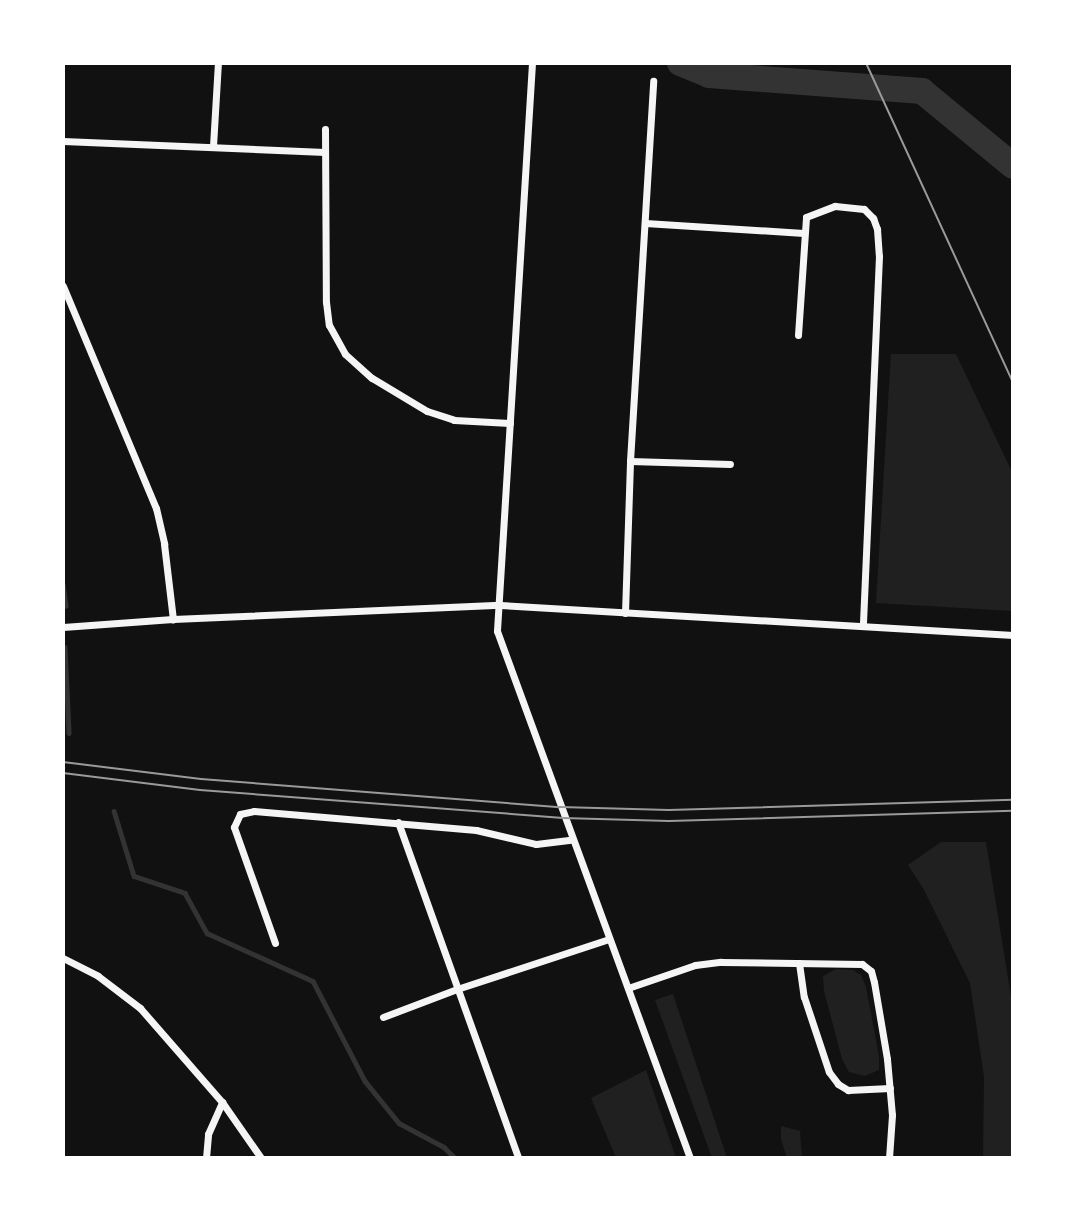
<!DOCTYPE html>
<html>
<head>
<meta charset="utf-8">
<style>
  body { margin:0 }
  #map { position:relative; width:1076px; height:1221px; overflow:hidden; background:#111; font-family:"Exo 2",sans-serif }
  div>[style] { position:absolute }
  .green>* { inset:0; background:#202020 }
  .stream>* { height:4.5px; margin:-2.25px; padding:0 2.25px; transform-origin:2.25px; border-radius:2.25px; background:#333 }
  .river>* { height:26px; margin:-13px; padding:0 13px; transform-origin:13px; border-radius:13px; background:#333 }
  .minor>* { height:7px; margin:-3.5px; padding:0 3.5px; transform-origin:3.5px; border-radius:3.5px; background:#f5f5f5 }
  .tram>* { height:2px; margin:-1px; padding:0 1px; transform-origin:1px; border-radius:1px; background:#9a9a9a }
  span { translate:-50% -50%; white-space:nowrap; text-align:center; line-height:1.15; -webkit-text-stroke:5px #fff; paint-order:stroke }
  .frame { position:absolute; inset:0; border:65px solid #fff; pointer-events:none }
</style>
</head>
<body>
<div id="map">
  <div class="green">
    <div style="clip-path:polygon(891px 354px,956px 354px,1013px 474px,1013px 611px,876px 603px)"></div>
    <div style="clip-path:polygon(941px 842px,986px 842px,1013px 1009px,1013px 1158px,983px 1158px,984px 1077px,970px 983px,923px 888px,908px 865px)"></div>
    <div style="clip-path:polygon(836px 969px,853px 970px,861px 975px,866px 987px,879px 1056px,879px 1070px,865px 1076px,849px 1072px,842px 1059px,824px 991px,823px 976px)"></div>
    <div style="clip-path:polygon(673px 994px,727px 1158px,728px 1158px,712px 1158px,655px 1000px)"></div>
    <div style="clip-path:polygon(646px 1070px,676px 1158px,616px 1158px,591px 1098px)"></div>
    <div style="clip-path:polygon(781px 1126px,800px 1131px,802px 1158px,787px 1158px,781px 1139px)"></div>
  </div>
  <div class="stream">
    <div style="left:63px;top:584px;width:22px;rotate:82deg"></div>
    <div style="left:65px;top:647px;width:86px;rotate:87.3deg"></div>
    <div style="left:114px;top:811px;width:68px;rotate:72.9deg"></div>
    <div style="left:134px;top:876px;width:54px;rotate:18.4deg"></div>
    <div style="left:185px;top:893px;width:46px;rotate:61.2deg"></div>
    <div style="left:207px;top:933px;width:116px;rotate:24.4deg"></div>
    <div style="left:313px;top:981px;width:113px;rotate:62.5deg"></div>
    <div style="left:365px;top:1081px;width:54px;rotate:51deg"></div>
    <div style="left:399px;top:1123px;width:51px;rotate:28.1deg"></div>
    <div style="left:444px;top:1147px;width:16px;rotate:45deg"></div>
  </div>
  <div class="river">
    <div style="left:680px;top:63px;width:31px;rotate:22deg"></div>
    <div style="left:709px;top:75px;width:214px;rotate:4.3deg"></div>
    <div style="left:922px;top:91px;width:118px;rotate:39.5deg"></div>
  </div>
  <div class="minor">
    <div style="left:532px;top:63px;width:569px;rotate:93.53deg"></div>
    <div style="left:497px;top:631px;width:561px;rotate:69.89deg"></div>
    <div style="left:325px;top:129px;width:173px;rotate:89.7deg"></div>
    <div style="left:326px;top:302px;width:23px;rotate:83deg"></div>
    <div style="left:329px;top:325px;width:33px;rotate:61deg"></div>
    <div style="left:345px;top:354px;width:36px;rotate:42deg"></div>
    <div style="left:372px;top:378px;width:64px;rotate:31deg"></div>
    <div style="left:427px;top:411px;width:28px;rotate:18deg"></div>
    <div style="left:454px;top:420px;width:56px;rotate:3.1deg"></div>
    <div style="left:63px;top:141px;width:262px;rotate:2.4deg"></div>
    <div style="left:213px;top:146px;width:83px;rotate:-86.6deg"></div>
    <div style="left:645px;top:223px;width:159px;rotate:3.6deg"></div>
    <div style="left:63px;top:286px;width:241px;rotate:67.3deg"></div>
    <div style="left:156px;top:508px;width:37px;rotate:77deg"></div>
    <div style="left:164px;top:544px;width:76px;rotate:83.2deg"></div>
    <div style="left:798px;top:335px;width:118px;rotate:-86.1deg"></div>
    <div style="left:806px;top:217px;width:31px;rotate:-21deg"></div>
    <div style="left:835px;top:206px;width:29px;rotate:6deg"></div>
    <div style="left:864px;top:209px;width:13px;rotate:45deg"></div>
    <div style="left:873px;top:218px;width:12px;rotate:70deg"></div>
    <div style="left:877px;top:229px;width:27px;rotate:86deg"></div>
    <div style="left:879px;top:256px;width:370px;rotate:92.5deg"></div>
    <div style="left:630px;top:461px;width:100px;rotate:1.7deg"></div>
    <div style="left:625px;top:613px;width:152px;rotate:-88.1deg"></div>
    <div style="left:630px;top:461px;width:381px;rotate:-86.5deg"></div>
    <div style="left:63px;top:627px;width:110px;rotate:-4.2deg"></div>
    <div style="left:173px;top:619px;width:327px;rotate:-2.5deg"></div>
    <div style="left:500px;top:605px;width:514px;rotate:3.35deg"></div>
    <div style="left:398px;top:822px;width:357px;rotate:70.3deg"></div>
    <div style="left:275px;top:943px;width:123px;rotate:-109.5deg"></div>
    <div style="left:234px;top:827px;width:14px;rotate:-65deg"></div>
    <div style="left:240px;top:814px;width:14px;rotate:-12deg"></div>
    <div style="left:254px;top:811px;width:223px;rotate:4.9deg"></div>
    <div style="left:476px;top:830px;width:62px;rotate:13.1deg"></div>
    <div style="left:536px;top:844px;width:35px;rotate:-7deg"></div>
    <div style="left:63px;top:958px;width:39px;rotate:27deg"></div>
    <div style="left:98px;top:976px;width:53px;rotate:37.3deg"></div>
    <div style="left:140px;top:1008px;width:125px;rotate:48.9deg"></div>
    <div style="left:222px;top:1102px;width:68px;rotate:55.1deg"></div>
    <div style="left:799px;top:963px;width:34px;rotate:82deg"></div>
    <div style="left:804px;top:997px;width:79px;rotate:71.6deg"></div>
    <div style="left:829px;top:1072px;width:15px;rotate:53deg"></div>
    <div style="left:838px;top:1084px;width:12px;rotate:31deg"></div>
    <div style="left:848px;top:1090px;width:42px;rotate:-2.7deg"></div>
    <div style="left:628px;top:988px;width:71px;rotate:-18.9deg"></div>
    <div style="left:695px;top:965px;width:26px;rotate:-7deg"></div>
    <div style="left:721px;top:962px;width:141px;rotate:0.8deg"></div>
    <div style="left:862px;top:964px;width:11px;rotate:38deg"></div>
    <div style="left:871px;top:971px;width:11px;rotate:75deg"></div>
    <div style="left:874px;top:982px;width:78px;rotate:80.4deg"></div>
    <div style="left:887px;top:1059px;width:56px;rotate:84.9deg"></div>
    <div style="left:892px;top:1115px;width:43px;rotate:94deg"></div>
    <div style="left:383px;top:1017px;width:79px;rotate:-20.7deg"></div>
    <div style="left:457px;top:989px;width:160px;rotate:-18.2deg"></div>
    <div style="left:206px;top:1158px;width:24px;rotate:-85deg"></div>
    <div style="left:208px;top:1134px;width:35px;rotate:-66deg"></div>
  </div>
  <div class="tram">
    <div style="left:866px;top:63px;width:351px;rotate:65.3deg"></div>
    <div style="left:63px;top:762px;width:139px;rotate:7deg"></div>
    <div style="left:201px;top:779px;width:360px;rotate:4.5deg"></div>
    <div style="left:560px;top:807px;width:109px;rotate:1.6deg"></div>
    <div style="left:669px;top:810px;width:344px;rotate:-1.7deg"></div>
    <div style="left:63px;top:773px;width:138px;rotate:7.1deg"></div>
    <div style="left:200px;top:790px;width:364px;rotate:4.4deg"></div>
    <div style="left:563px;top:818px;width:106px;rotate:1.6deg"></div>
    <div style="left:669px;top:821px;width:344px;rotate:-1.7deg"></div>
  </div>
  <div class="frame"></div>
</div>
</body>
</html>
